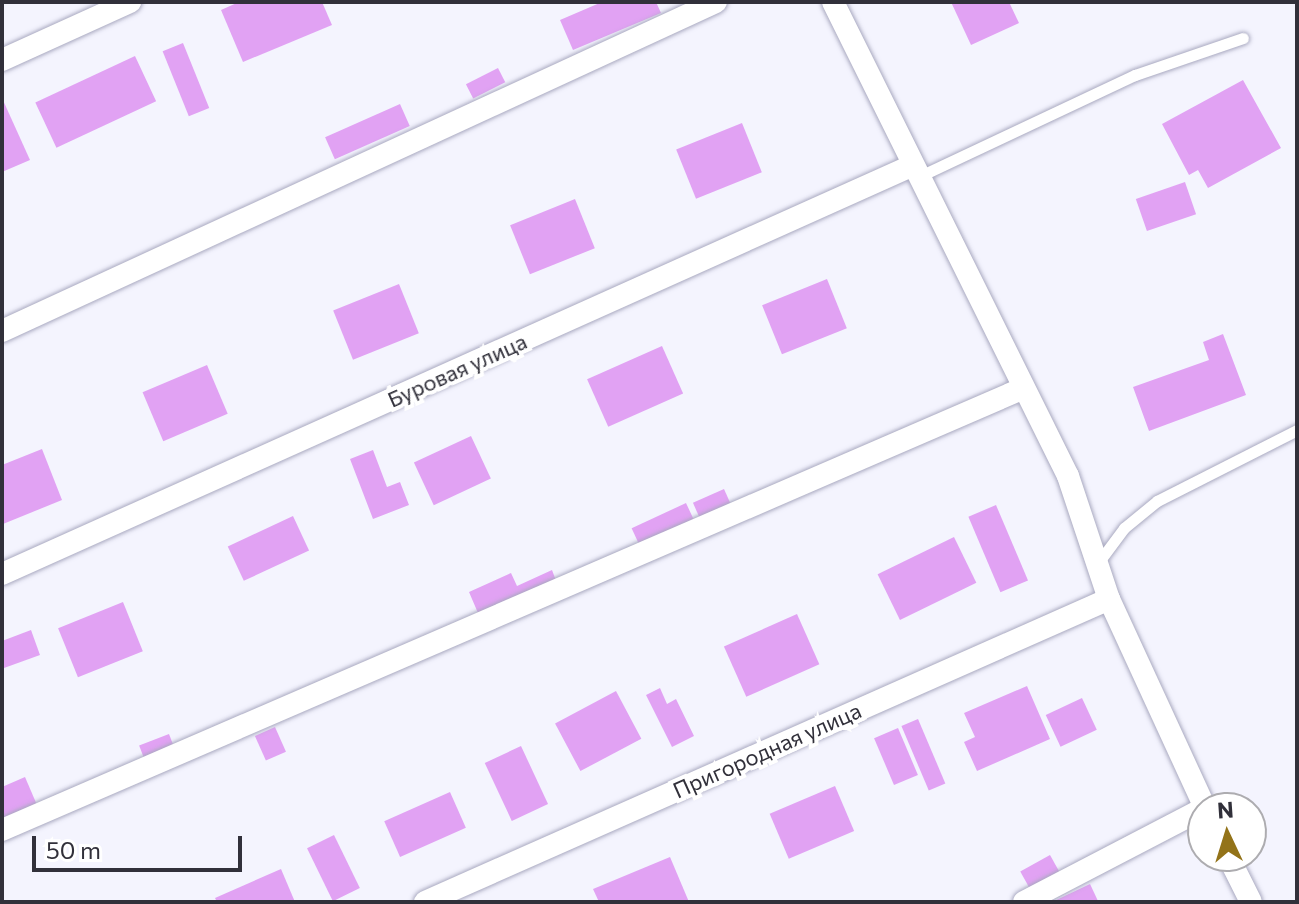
<!DOCTYPE html>
<html>
<head>
<meta charset="utf-8">
<style>
  body { margin:0 }
  #map { position:relative; width:1299px; height:904px; overflow:hidden; background:#f4f4fe; font-family:Commissioner,sans-serif }
  div>[style] { position:absolute }
  .building>* { inset:0; background:#e1a2f3; transform-origin:0 0 }
  .roads { filter:drop-shadow(0 0 2px #a9a9c0) drop-shadow(0 0 2px #a9a9c0) }
  .lane>* { height:11px; margin:-5.5px; padding:0 5.5px; transform-origin:5.5px; border-radius:5.5px; background:#fff }
  .street>* { height:22px; margin:-11px; padding:0 11px; transform-origin:11px; border-radius:11px; background:#fff }
  span { translate:-50% -50%; white-space:nowrap; text-align:center; line-height:1.15; -webkit-text-stroke:8px #fff; paint-order:stroke }
  .street-label { font-size:22px; color:#31303a }
  .frame { position:absolute; inset:0; border:4px solid #31303a; pointer-events:none }
  .north { position:absolute; left:1187px; top:792px; width:80px; height:80px; box-sizing:border-box; background:#fff; border:2px solid #adacb0; border-radius:50%; rotate:356deg; font-size:22px; font-weight:700; line-height:32px; text-align:center; color:#31303a }
  .north::after { content:''; display:block; margin:auto; width:28px; height:36px; background:#937319; clip-path:polygon(50% 0,100% 100%,50% 72%,0 100%) }
  .scale { position:absolute; left:32px; top:836px; width:210px; height:36px; box-sizing:border-box; border:4px solid #31303a; border-top:0; padding-left:10px; font-size:24px; line-height:28px; white-space:nowrap; color:#31303a; -webkit-text-stroke:6px #fff; paint-order:stroke }
</style>
</head>
<body>
<div id="map">
  <div class="building">
    <div style="clip-path:polygon(239px 2px,322px 2px,332px 25px,243px 62px,221px 10px)"></div>
    <div style="clip-path:polygon(602px 2px,656px 2px,661px 13px,573px 50px,560px 20px)"></div>
    <div style="clip-path:polygon(951px 2px,1009px 2px,1019px 23px,971px 45px)"></div>
    <div style="left:183px;top:43px;width:70px;height:22px;rotate:68deg"></div>
    <div style="left:135px;top:56px;width:50px;height:110px;rotate:65deg"></div>
    <div style="left:498px;top:68px;width:16px;height:36px;rotate:63deg"></div>
    <div style="clip-path:polygon(1243px 80px,1281px 148px,1208px 188px,1198px 170px,1189px 175px,1162px 124px)"></div>
    <div style="clip-path:polygon(2px 98px,30px 160px,2px 172px)"></div>
    <div style="left:400px;top:104px;width:24px;height:82px;rotate:66deg"></div>
    <div style="left:742px;top:123px;width:53px;height:71px;rotate:68deg"></div>
    <div style="left:1185px;top:182px;width:34px;height:52px;rotate:71deg"></div>
    <div style="left:575px;top:199px;width:53px;height:70px;rotate:68deg"></div>
    <div style="left:827px;top:279px;width:53px;height:70px;rotate:68deg"></div>
    <div style="left:399px;top:284px;width:53px;height:71px;rotate:68deg"></div>
    <div style="clip-path:polygon(1223px 334px,1246px 395px,1149px 431px,1133px 387px,1209px 360px,1203px 342px)"></div>
    <div style="left:662px;top:346px;width:52px;height:82px;rotate:66deg"></div>
    <div style="left:207px;top:365px;width:53px;height:70px;rotate:67deg"></div>
    <div style="left:471px;top:436px;width:47px;height:63px;rotate:65deg"></div>
    <div style="clip-path:polygon(42px 449px,62px 500px,3px 524px,2px 465px)"></div>
    <div style="clip-path:polygon(373px 450px,387px 487px,400px 482px,409px 505px,373px 519px,350px 459px)"></div>
    <div style="left:724px;top:489px;width:20px;height:34px;rotate:66deg"></div>
    <div style="left:686px;top:503px;width:23px;height:60px;rotate:65deg"></div>
    <div style="left:996px;top:505px;width:82px;height:30px;rotate:67deg"></div>
    <div style="left:293px;top:516px;width:38px;height:72px;rotate:65deg"></div>
    <div style="left:954px;top:537px;width:51px;height:85px;rotate:64deg"></div>
    <div style="clip-path:polygon(552px 570px,558px 586px,481px 620px,469px 592px,511px 573px,517px 586px)"></div>
    <div style="left:123px;top:602px;width:53px;height:70px;rotate:68deg"></div>
    <div style="left:797px;top:614px;width:55px;height:80px;rotate:66deg"></div>
    <div style="clip-path:polygon(31px 630px,40px 655px,4px 668px,2px 641px)"></div>
    <div style="clip-path:polygon(1027px 686px,1050px 739px,977px 771px,964px 742px,975px 737px,964px 713px)"></div>
    <div style="clip-path:polygon(660px 688px,667px 704px,676px 699px,694px 736px,672px 747px,646px 695px)"></div>
    <div style="left:616px;top:691px;width:54px;height:69px;rotate:62deg"></div>
    <div style="left:1082px;top:698px;width:35px;height:40px;rotate:65deg"></div>
    <div style="left:918px;top:719px;width:70px;height:18px;rotate:67deg"></div>
    <div style="left:275px;top:727px;width:27px;height:22px;rotate:66deg"></div>
    <div style="left:898px;top:728px;width:51px;height:26px;rotate:67deg"></div>
    <div style="left:169px;top:734px;width:17px;height:32px;rotate:69deg"></div>
    <div style="left:521px;top:746px;width:64px;height:40px;rotate:65deg"></div>
    <div style="clip-path:polygon(25px 777px,37px 805px,2px 821px,2px 787px)"></div>
    <div style="left:835px;top:786px;width:49px;height:71px;rotate:67deg"></div>
    <div style="left:450px;top:792px;width:39px;height:72px;rotate:66deg"></div>
    <div style="left:334px;top:835px;width:59px;height:30px;rotate:64deg"></div>
    <div style="left:1050px;top:855px;width:21px;height:34px;rotate:61deg"></div>
    <div style="clip-path:polygon(670px 857px,689px 902px,599px 902px,593px 889px)"></div>
    <div style="clip-path:polygon(281px 869px,295px 902px,217px 902px,215px 898px)"></div>
    <div style="clip-path:polygon(1090px 884px,1098px 901px,1052px 902px)"></div>
  </div>
  <div class="roads">
    <div class="lane">
      <div style="left:918px;top:177px;width:240px;rotate:-25.2deg"></div>
      <div style="left:1135px;top:75px;width:114px;rotate:-18.9deg"></div>
      <div style="left:1098px;top:563px;width:44px;rotate:-53.4deg"></div>
      <div style="left:1124px;top:528px;width:43px;rotate:-39.3deg"></div>
      <div style="left:1157px;top:501px;width:157px;rotate:-26.9deg"></div>
    </div>
    <div class="street">
      <div style="left:833px;top:2px;width:529px;rotate:63.63deg"></div>
      <div style="left:1068px;top:476px;width:130px;rotate:71.6deg"></div>
      <div style="left:1109px;top:599px;width:230px;rotate:65.3deg"></div>
      <div style="left:2px;top:60px;width:141px;rotate:-24.4deg"></div>
      <div style="left:2px;top:331px;width:786px;rotate:-24.74deg"></div>
      <div style="left:2px;top:574px;width:996px;rotate:-24.17deg"></div>
      <div style="left:2px;top:830px;width:1113px;rotate:-23.39deg"></div>
      <div style="left:1228px;top:856px;width:51px;rotate:63.4deg"></div>
      <div style="left:425px;top:902px;width:748px;rotate:-23.89deg"></div>
      <div style="left:1024px;top:902px;width:202px;rotate:-27.5deg"></div>
    </div>
  </div>
  <div class="street-label">
    <span style="left:457px;top:370px;rotate:-24deg">Буровая улица</span>
    <span style="left:767px;top:750px;rotate:-24deg">Пригородная улица</span>
  </div>
  <div class="frame"></div>
  <div class="north">N</div>
  <div class="scale">50 m</div>
</div>
</body>
</html>
